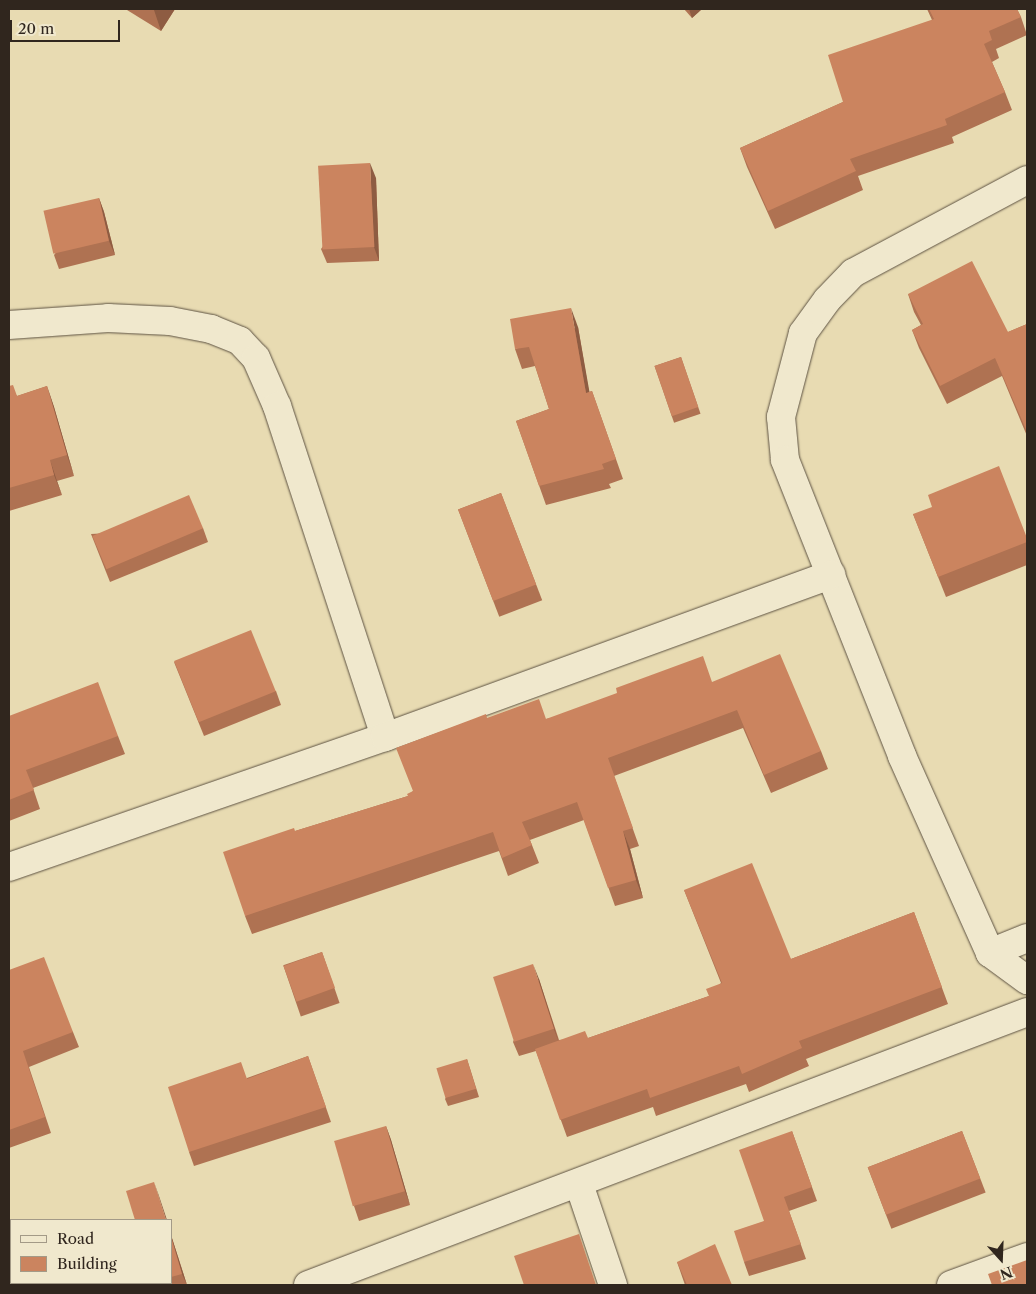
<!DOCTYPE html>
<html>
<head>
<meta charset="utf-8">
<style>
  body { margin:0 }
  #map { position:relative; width:1036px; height:1294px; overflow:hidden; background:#e8dbb2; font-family:"Libre Caslon Text",serif }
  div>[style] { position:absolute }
  .roads { filter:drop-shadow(0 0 1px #5e5343) drop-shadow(0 0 1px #5e5343) }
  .minor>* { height:28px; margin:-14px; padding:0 14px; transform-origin:14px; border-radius:14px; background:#f0e8cd }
  .wall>* { inset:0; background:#af7252; transform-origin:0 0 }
  .shaded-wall>* { inset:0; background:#8e5c42 }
  .building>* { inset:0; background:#cb845f; transform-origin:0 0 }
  span { translate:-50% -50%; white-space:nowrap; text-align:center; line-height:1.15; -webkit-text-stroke:4.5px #f0e8cd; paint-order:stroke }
  .frame { position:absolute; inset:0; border:10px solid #30261e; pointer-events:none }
  .legend { position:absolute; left:10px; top:1219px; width:162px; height:65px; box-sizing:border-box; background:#f0e8cd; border:1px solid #a39a87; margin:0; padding:6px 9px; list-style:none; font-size:15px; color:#30261e }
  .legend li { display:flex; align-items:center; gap:10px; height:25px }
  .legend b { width:25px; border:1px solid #a39a87 }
  .north { position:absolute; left:976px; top:1234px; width:50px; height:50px; -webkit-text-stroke:4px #f0e8cd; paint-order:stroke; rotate:160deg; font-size:14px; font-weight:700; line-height:20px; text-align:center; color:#30261e }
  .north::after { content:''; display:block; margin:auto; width:18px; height:22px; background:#30261e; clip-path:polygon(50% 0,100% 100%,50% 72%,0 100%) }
  .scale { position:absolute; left:10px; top:20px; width:110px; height:22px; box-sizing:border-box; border:2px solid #30261e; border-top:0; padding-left:6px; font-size:15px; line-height:18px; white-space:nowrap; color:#30261e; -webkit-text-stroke:4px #f0e8cd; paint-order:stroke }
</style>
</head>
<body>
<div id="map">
  <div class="roads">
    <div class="minor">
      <div style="left:1027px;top:180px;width:197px;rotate:151.9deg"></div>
      <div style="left:853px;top:273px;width:37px;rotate:134deg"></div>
      <div style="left:827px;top:300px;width:41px;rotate:126deg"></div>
      <div style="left:803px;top:333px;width:87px;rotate:104.7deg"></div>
      <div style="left:781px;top:417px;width:43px;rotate:84.7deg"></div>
      <div style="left:785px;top:460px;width:318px;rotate:68.4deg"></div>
      <div style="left:902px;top:756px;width:216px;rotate:65.9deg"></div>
      <div style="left:990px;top:953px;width:46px;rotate:36.1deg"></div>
      <div style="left:9px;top:325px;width:99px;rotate:-4deg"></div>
      <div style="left:108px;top:318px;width:62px;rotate:2.8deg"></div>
      <div style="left:170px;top:321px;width:42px;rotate:11deg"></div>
      <div style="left:211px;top:329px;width:31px;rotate:22deg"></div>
      <div style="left:240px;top:341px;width:23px;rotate:47deg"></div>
      <div style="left:256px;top:358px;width:52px;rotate:66.4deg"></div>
      <div style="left:277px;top:406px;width:348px;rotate:71.9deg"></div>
      <div style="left:9px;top:867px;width:398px;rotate:-19.1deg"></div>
      <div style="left:385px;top:737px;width:475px;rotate:-20deg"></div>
      <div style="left:990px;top:953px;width:40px;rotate:-22deg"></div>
      <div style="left:579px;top:1184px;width:107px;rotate:71.4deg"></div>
      <div style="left:308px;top:1285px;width:769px;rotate:-20.79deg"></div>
      <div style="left:951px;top:1285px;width:81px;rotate:-20.2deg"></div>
    </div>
  </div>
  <div class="wall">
    <div style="clip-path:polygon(127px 9px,175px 9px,161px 31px,127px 10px)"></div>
    <div style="clip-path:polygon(684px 9px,702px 9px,692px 18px)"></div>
    <div style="clip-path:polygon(927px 9px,1017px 9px,1021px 17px,1027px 35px,996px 49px,999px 58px,992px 62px,1005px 92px,1012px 110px,952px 137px,954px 143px,858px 176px,863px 190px,775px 229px,747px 167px,740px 148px,843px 102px,932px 20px)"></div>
    <div style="clip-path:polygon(376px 178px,379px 261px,327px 263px,321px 249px)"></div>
    <div style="clip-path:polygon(99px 198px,104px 212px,115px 255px,59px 269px,54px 255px)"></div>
    <div style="clip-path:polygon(908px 294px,1008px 332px,1027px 324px,1027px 436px,1002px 376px,947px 404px,919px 348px,912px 330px,921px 325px,914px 312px)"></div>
    <div style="clip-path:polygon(578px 327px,589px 392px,592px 391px,623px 479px,609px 484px,611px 488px,546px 505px,516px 421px,549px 409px,535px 366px,522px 369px,515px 349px)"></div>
    <div style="left:681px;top:357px;width:60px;height:28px;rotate:71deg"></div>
    <div style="clip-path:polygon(9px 386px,17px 396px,47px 386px,54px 407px,74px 476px,57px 481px,62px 495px,9px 511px)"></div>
    <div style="left:501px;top:493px;width:115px;height:46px;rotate:69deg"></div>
    <div style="clip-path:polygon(913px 514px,1027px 538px,1027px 565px,946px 597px)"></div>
    <div style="clip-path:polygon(203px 528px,208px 542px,110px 582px,91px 534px)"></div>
    <div style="clip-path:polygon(174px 662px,276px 691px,281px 705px,204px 736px)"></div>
    <div style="clip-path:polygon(712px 682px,821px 751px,828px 769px,771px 793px,743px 728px,614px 776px,639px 846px,630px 849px,643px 898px,615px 906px,584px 820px,530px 840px,539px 863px,508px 876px,499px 851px,252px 934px,245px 916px,295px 831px,408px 796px,487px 718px,546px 719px)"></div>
    <div style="clip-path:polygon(9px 716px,118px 736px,125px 754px,33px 788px,40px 809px,9px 821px)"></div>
    <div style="clip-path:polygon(684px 890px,791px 959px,914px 912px,948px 1004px,806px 1059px,809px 1066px,749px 1092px,746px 1084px,656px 1116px,653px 1107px,567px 1137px,536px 1051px,519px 1056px,513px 1042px,539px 979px,559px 1040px,588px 1038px,709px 996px,721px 983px)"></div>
    <div style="left:322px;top:952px;width:54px;height:41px;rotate:71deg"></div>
    <div style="clip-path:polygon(9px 970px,73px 1032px,79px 1047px,29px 1067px,51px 1133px,9px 1148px)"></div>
    <div style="clip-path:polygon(308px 1056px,331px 1122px,194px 1166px,189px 1152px,247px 1078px)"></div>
    <div style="clip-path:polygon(467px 1059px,479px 1097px,448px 1106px,445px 1099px)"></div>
    <div style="clip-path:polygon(386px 1126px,391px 1140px,410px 1205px,359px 1221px,354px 1206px)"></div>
    <div style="clip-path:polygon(792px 1131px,817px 1201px,789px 1211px,806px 1259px,749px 1276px,744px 1262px,764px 1221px)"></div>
    <div style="left:962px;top:1131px;width:66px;height:101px;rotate:69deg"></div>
    <div style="clip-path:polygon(171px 1235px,187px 1285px,155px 1285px,154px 1283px,171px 1283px)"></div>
    <div style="clip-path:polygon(677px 1262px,732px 1285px,685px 1285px)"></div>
  </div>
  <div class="shaded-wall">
    <div style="clip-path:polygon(155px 9px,175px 9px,161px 31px,154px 10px)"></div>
    <div style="clip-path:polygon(689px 9px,702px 9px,692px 18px)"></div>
    <div style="clip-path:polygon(370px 163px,376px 178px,379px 261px,374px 247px)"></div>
    <div style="clip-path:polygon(99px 198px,104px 212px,115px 255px,109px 241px)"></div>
    <div style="clip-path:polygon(571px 308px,578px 327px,593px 412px,586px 393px)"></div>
    <div style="clip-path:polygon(47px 386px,54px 407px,74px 476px,67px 455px)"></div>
    <div style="clip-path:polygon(50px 460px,57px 481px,62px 495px,54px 475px)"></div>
    <div style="clip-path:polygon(623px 831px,630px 849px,643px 898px,636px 880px)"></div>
    <div style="clip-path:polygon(533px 964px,539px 979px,559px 1043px,554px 1029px)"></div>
    <div style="clip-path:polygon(386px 1126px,391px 1140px,410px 1205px,405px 1191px)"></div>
    <div style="clip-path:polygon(154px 1182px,159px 1196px,167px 1220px,166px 1220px)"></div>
    <div style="clip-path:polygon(171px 1235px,187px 1285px,182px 1274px,171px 1237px)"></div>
  </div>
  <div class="building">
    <div style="clip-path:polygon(929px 9px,1017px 9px,1021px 17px,989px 31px,992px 40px,984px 44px,1005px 92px,945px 119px,947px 125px,850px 159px,856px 171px,768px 211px,740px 148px,843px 102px,828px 55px,934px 19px)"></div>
    <div style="left:370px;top:163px;width:84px;height:52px;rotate:87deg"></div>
    <div style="left:99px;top:198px;width:44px;height:57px;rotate:77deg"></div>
    <div style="clip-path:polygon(972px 261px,1008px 332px,1027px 324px,1027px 432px,995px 358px,940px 386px,912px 330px,923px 324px,908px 294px)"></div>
    <div style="clip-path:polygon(571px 308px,586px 393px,592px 391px,616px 459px,602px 464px,604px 469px,539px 486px,516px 421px,549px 409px,529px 347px,515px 349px,510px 319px)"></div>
    <div style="left:681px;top:357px;width:53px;height:28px;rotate:71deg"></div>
    <div style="clip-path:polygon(13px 385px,17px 396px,47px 386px,67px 455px,50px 460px,54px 475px,9px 488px,9px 386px)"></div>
    <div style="clip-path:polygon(999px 466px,1027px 538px,1027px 542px,938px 577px,913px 514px,932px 507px,928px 495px)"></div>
    <div style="left:501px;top:493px;width:98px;height:46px;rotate:69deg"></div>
    <div style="left:189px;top:495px;width:36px;height:105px;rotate:67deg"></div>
    <div style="left:251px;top:630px;width:66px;height:83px;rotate:68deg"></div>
    <div style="clip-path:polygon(780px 654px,821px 751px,764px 775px,737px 710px,608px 758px,633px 828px,623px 831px,636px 880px,608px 888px,577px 802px,522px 822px,532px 845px,502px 858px,493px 832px,245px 916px,223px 852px,294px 828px,295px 831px,408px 796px,407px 794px,413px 791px,396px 748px,486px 714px,487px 718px,539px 699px,546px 719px,617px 693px,616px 688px,703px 656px,712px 682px)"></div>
    <div style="clip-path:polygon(98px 682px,118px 736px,26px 770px,34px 790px,9px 800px,9px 716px)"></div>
    <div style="clip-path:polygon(752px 863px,791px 959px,914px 912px,942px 987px,799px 1041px,802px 1048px,742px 1074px,739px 1066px,650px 1098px,647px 1089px,560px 1120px,535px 1049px,585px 1031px,588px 1038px,709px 996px,706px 989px,722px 983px,684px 890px)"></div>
    <div style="left:322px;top:952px;width:38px;height:41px;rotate:70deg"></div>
    <div style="clip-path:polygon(44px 957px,73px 1032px,23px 1051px,45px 1117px,9px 1130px,9px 970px)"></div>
    <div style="left:533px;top:964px;width:68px;height:42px;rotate:72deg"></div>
    <div style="clip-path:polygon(308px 1056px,326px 1107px,189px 1152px,168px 1087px,241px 1062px,247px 1079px)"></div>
    <div style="left:467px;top:1059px;width:31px;height:32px;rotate:73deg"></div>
    <div style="left:386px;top:1126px;width:68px;height:54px;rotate:74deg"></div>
    <div style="clip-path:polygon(792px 1131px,812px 1187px,784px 1197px,801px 1244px,744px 1262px,734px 1231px,764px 1221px,739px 1150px)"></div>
    <div style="left:962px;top:1131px;width:51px;height:101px;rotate:69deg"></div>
    <div style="clip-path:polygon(154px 1182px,166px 1220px,135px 1220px,126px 1191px)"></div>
    <div style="clip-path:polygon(579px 1234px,596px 1285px,524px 1285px,514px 1256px)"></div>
    <div style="clip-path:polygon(171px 1237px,182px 1274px,171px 1277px)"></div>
    <div style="clip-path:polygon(715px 1244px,732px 1285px,687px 1285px,677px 1262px)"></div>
    <div style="clip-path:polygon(9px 1250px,11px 1250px,11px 1283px,43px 1283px,44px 1285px,9px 1285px)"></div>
    <div style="clip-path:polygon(1027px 1260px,1027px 1285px,992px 1285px,988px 1274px)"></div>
    <div style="left:66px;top:1283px;width:35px;height:2px"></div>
  </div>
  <div class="frame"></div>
  <ul class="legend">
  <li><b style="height:6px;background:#f0e8cd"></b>Road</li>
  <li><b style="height:14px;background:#cb845f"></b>Building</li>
  </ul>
  <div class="north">N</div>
  <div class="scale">20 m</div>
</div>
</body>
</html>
